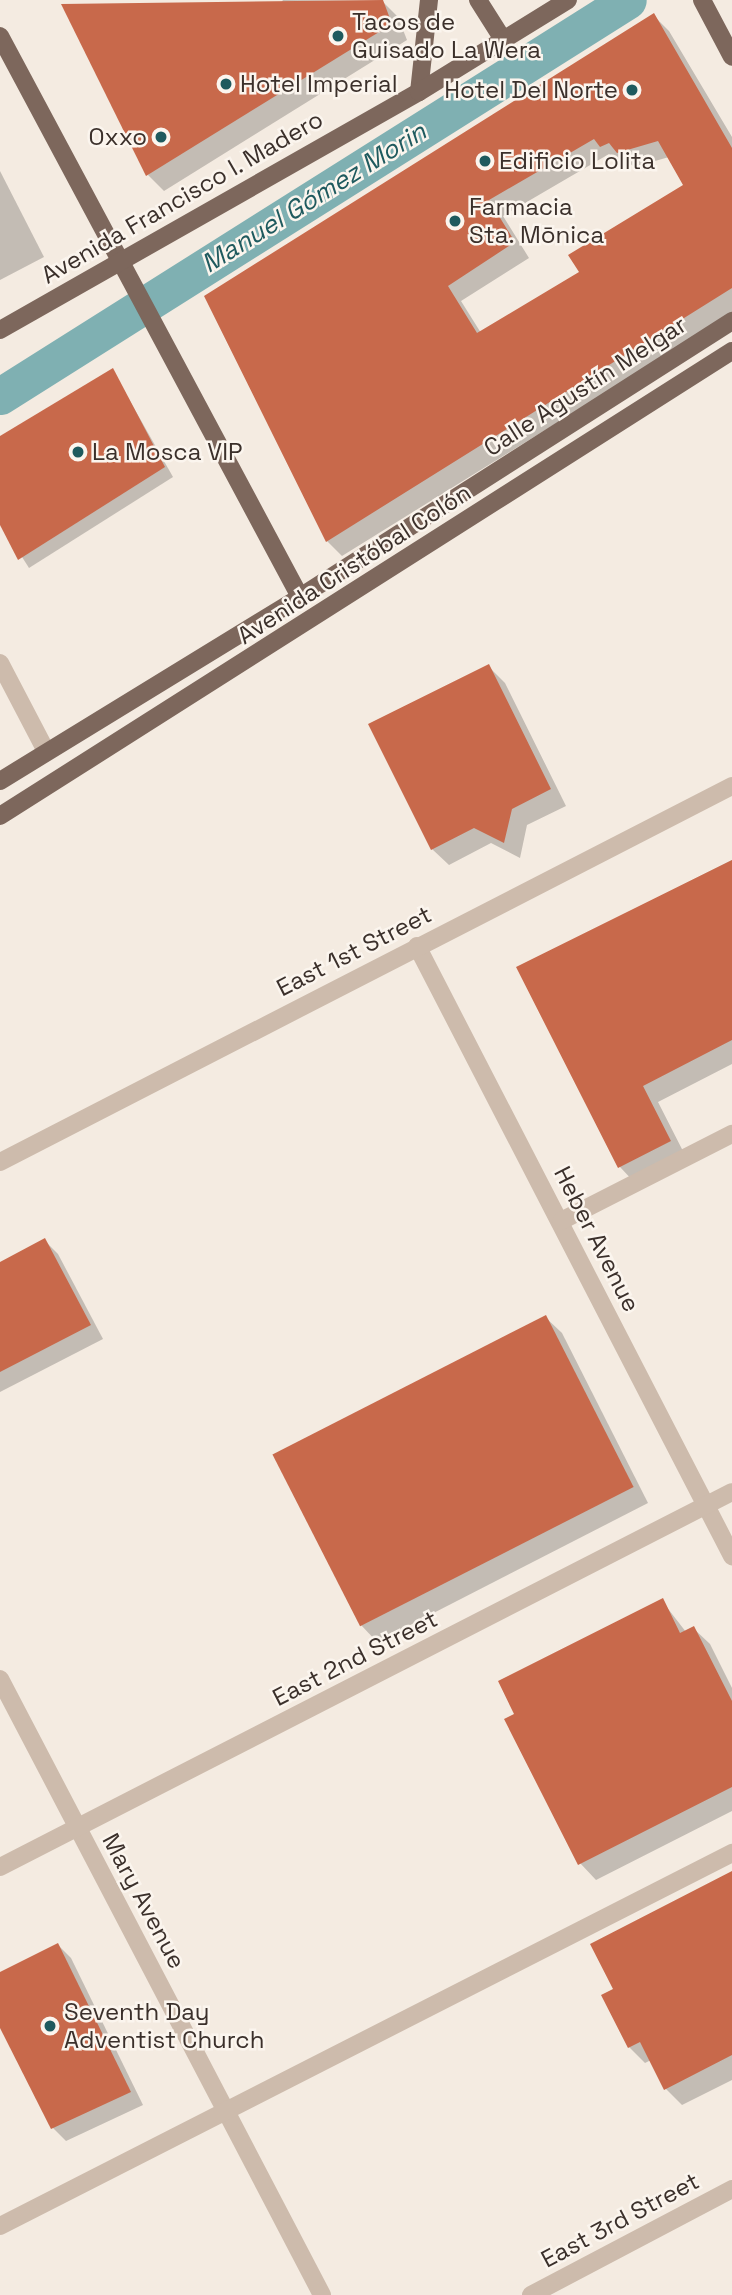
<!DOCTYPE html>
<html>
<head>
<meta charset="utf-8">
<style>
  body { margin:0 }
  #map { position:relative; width:732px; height:2295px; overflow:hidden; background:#f4ebe1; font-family:"Space Grotesk",sans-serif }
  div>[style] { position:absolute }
  .shadow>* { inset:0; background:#0003 }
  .canal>* { height:37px; margin:-18.5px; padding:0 18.5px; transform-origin:18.5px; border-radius:18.5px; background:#7fb0b2 }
  .building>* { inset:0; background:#c8694b; transform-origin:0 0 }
  .minor>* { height:18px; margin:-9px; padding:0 9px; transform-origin:9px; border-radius:9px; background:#cdbbac }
  .major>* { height:18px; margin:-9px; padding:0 9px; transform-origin:9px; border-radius:9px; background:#7d675c }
  .dots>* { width:19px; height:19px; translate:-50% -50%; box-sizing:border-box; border:4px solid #fbf5ee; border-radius:50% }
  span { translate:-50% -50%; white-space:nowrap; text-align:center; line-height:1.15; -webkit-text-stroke:5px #fbf5ee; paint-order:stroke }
  .poi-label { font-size:24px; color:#3b302b }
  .left { translate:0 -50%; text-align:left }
  .right { translate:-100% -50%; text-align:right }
  .street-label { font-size:24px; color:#3b302b }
  .water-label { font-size:26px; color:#1f5a5e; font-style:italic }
</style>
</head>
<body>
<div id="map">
  <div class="shadow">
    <div style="clip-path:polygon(283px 0,382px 1px,398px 17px,407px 40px,164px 191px,148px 175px)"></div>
    <div style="clip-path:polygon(evenodd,654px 16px,669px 31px,732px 137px,732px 314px,342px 556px,327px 541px,206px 297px,654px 16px,609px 154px,616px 161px,624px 158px,634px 167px,669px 157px,686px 185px,581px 273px,481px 333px,461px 301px,529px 258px,503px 216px,609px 154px)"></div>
    <div style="clip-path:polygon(0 171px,44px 257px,0 280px)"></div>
    <div style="clip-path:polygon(113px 371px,173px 477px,29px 568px,0 522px,0 438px)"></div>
    <div style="clip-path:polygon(488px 666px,505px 683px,566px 806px,527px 825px,520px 858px,491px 843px,449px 865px,432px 849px)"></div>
    <div style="clip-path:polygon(732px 860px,732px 1064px,658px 1102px,686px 1157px,635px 1183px,620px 1167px,518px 968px)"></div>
    <div style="clip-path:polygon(45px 1241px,58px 1254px,103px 1339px,0 1392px,0 1264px)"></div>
    <div style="clip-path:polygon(545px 1317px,562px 1333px,648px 1503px,377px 1642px,361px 1625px,274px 1455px)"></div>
    <div style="clip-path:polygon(662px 1601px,686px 1632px,693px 1628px,710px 1644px,732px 1688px,732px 1811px,596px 1880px,580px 1863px)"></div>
    <div style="clip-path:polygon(732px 1873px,732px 2080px,682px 2105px,666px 2089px,651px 2060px,645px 2063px,629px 2047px)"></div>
    <div style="clip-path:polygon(58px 1945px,71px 1958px,143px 2105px,66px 2141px,53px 2128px,0 2024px,0 1974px)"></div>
  </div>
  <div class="canal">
    <div style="left:0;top:396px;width:742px;rotate:-32.23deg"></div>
  </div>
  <div class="building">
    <div style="clip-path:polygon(383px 0,392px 24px,146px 176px,61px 4px)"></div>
    <div style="clip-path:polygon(evenodd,654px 13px,732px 148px,732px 288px,326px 542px,204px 296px,654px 13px,594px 139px,600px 147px,609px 143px,617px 153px,658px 141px,683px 185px,568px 255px,579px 272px,477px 333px,448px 286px,515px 242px,489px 200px,594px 139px)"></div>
    <div style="clip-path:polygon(113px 368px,165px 467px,18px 560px,0 525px,0 436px)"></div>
    <div style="clip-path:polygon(489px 664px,551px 789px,512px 809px,504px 843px,474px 828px,431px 850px,368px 724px)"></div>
    <div style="clip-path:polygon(732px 860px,732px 1040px,643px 1086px,671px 1141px,618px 1168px,516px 967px)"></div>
    <div style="clip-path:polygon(45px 1238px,91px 1325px,0 1372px,0 1262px)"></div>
    <div style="left:546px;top:1315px;width:193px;height:307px;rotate:63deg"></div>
    <div style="clip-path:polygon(663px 1598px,680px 1633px,694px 1626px,732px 1701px,732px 1787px,578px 1865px,504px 1719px,514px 1714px,498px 1681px)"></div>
    <div style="clip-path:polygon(732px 1871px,732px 2055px,664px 2090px,640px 2042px,628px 2048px,601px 1995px,613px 1989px,590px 1944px)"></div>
    <div style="clip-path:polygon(58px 1943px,131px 2092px,51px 2129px,0 2028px,0 1972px)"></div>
  </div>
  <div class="minor">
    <div style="left:0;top:663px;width:99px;rotate:62.4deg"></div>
    <div style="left:417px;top:946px;width:687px;rotate:62.69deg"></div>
    <div style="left:0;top:1162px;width:823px;rotate:-27.19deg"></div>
    <div style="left:561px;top:1221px;width:192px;rotate:-27deg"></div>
    <div style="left:0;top:1679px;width:695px;rotate:62.4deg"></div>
    <div style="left:0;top:1867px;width:822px;rotate:-27.13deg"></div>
    <div style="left:0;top:2226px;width:822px;rotate:-27deg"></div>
    <div style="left:531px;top:2295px;width:227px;rotate:-27.8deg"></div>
  </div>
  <div class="major">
    <div style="left:478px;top:0;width:49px;rotate:57.6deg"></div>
    <div style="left:702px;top:0;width:64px;rotate:62.2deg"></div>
    <div style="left:0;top:36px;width:636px;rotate:61.86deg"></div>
    <div style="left:419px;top:92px;width:93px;rotate:-83.8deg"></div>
    <div style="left:0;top:330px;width:482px;rotate:-29.6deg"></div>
    <div style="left:419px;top:92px;width:175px;rotate:-31.7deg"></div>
    <div style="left:0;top:781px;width:352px;rotate:-31.5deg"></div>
    <div style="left:300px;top:597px;width:513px;rotate:-32.57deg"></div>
    <div style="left:0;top:816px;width:867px;rotate:-32.43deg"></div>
  </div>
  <div class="dots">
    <div style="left:338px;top:36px;background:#1f5a5e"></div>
    <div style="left:226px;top:84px;background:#1f5a5e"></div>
    <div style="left:632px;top:90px;background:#1f5a5e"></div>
    <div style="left:161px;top:137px;background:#1f5a5e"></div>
    <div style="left:485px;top:161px;background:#1f5a5e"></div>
    <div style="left:455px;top:221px;background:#1f5a5e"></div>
    <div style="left:78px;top:452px;background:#1f5a5e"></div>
    <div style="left:50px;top:2026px;background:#1f5a5e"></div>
  </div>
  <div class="poi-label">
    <span class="left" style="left:352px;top:36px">Tacos de<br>Guisado La Wera</span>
    <span class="left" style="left:240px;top:84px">Hotel Imperial</span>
    <span class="right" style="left:618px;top:90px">Hotel Del Norte</span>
    <span class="right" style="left:147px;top:137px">Oxxo</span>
    <span class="left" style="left:499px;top:161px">Edificio Lolita</span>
    <span class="left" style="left:469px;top:221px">Farmacia<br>Sta. Mōnica</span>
    <span class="left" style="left:92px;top:452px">La Mosca VIP</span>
    <span class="left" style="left:64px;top:2026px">Seventh Day<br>Adventist Church</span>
  </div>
  <div class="street-label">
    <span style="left:182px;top:197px;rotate:-30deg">Avenida Francisco I. Madero</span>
    <span style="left:585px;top:386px;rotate:-33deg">Calle Agustín Melgar</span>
    <span style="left:354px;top:564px;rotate:-33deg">Avenida Cristóbal Colón</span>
    <span style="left:354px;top:951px;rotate:-27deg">East 1st Street</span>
    <span style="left:597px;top:1239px;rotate:63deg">Heber Avenue</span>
    <span style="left:355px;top:1658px;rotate:-27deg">East 2nd Street</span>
    <span style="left:144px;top:1901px;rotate:62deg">Mary Avenue</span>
    <span style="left:620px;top:2220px;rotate:-28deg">East 3rd Street</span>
  </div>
  <div class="water-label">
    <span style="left:314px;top:198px;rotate:-32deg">Manuel Gómez Morin</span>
  </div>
</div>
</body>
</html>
